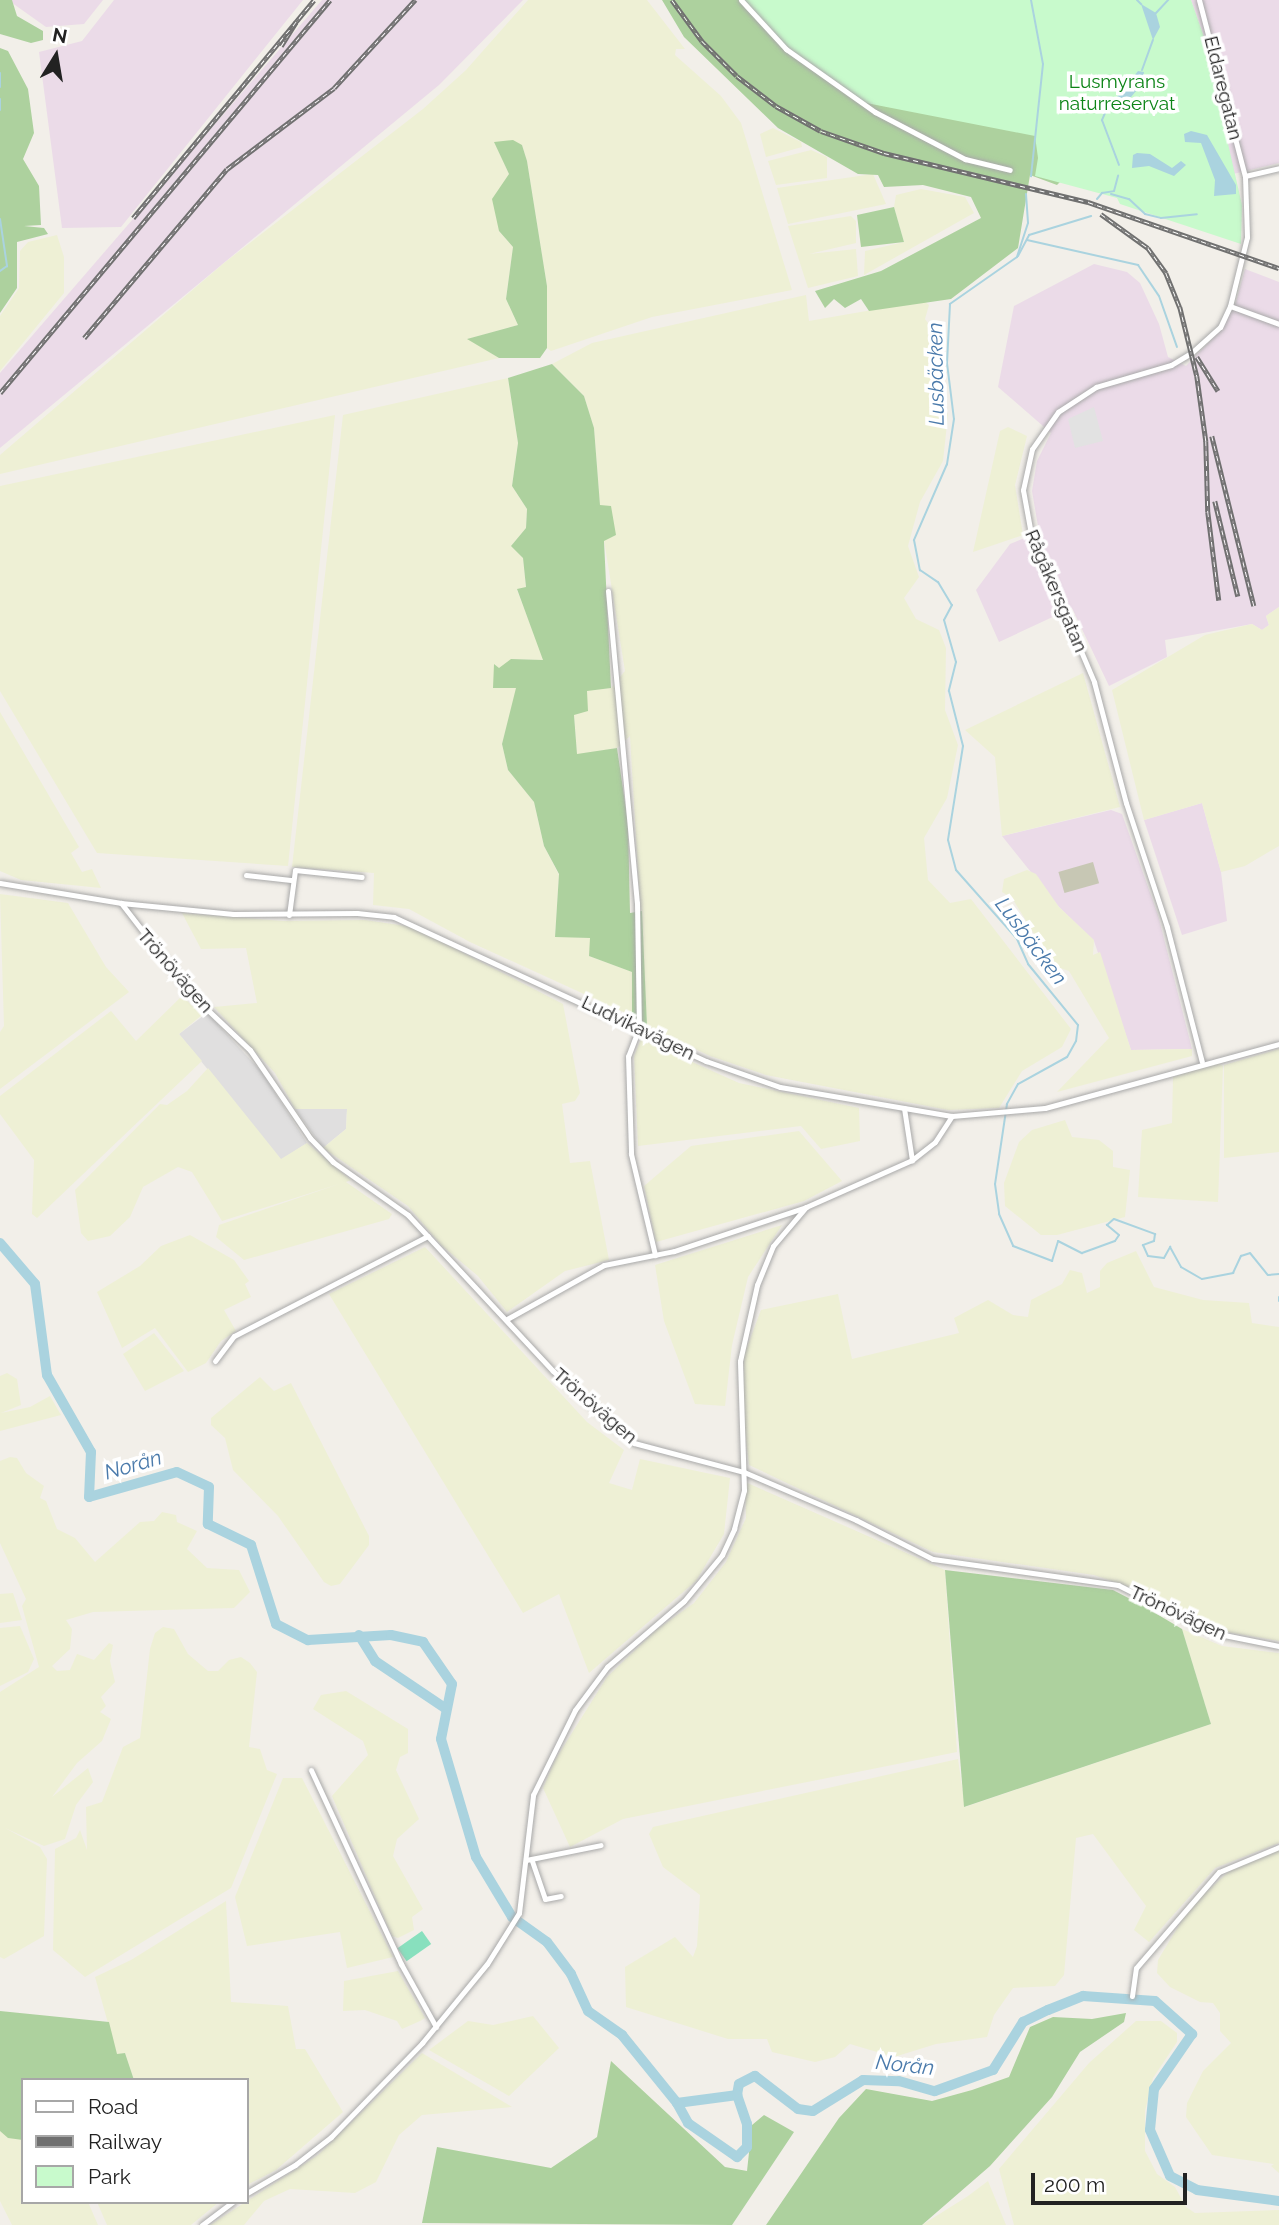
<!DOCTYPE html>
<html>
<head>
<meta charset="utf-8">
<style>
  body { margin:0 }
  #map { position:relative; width:1279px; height:2225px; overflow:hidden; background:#f2efe9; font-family:Raleway,sans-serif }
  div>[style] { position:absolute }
  .residential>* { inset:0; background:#e0dfdf }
  .industrial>* { inset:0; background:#ebdbe8 }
  .construction>* { inset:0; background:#c7c7b4; transform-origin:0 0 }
  .farmland>* { inset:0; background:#eef0d5 }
  .forest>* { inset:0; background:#add19e }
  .park>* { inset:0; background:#c8facc }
  .pitch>* { inset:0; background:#88e0be; transform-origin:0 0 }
  .parking>* { inset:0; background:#e2e2e2 }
  .water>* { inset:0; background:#aad3df }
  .stream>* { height:2px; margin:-1px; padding:0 1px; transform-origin:1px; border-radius:1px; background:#aad3df }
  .river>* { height:10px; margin:-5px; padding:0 5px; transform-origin:5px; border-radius:5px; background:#aad3df }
  .roads { filter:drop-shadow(0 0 2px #a9a9a9) drop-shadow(0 0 2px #a9a9a9) }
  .minor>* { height:5px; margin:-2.5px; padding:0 2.5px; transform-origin:2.5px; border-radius:2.5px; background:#fff }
  .rail>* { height:4.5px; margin-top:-2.25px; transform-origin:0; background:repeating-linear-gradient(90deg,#fff 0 5px,#707070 0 10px); box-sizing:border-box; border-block:2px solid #707070 }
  span { translate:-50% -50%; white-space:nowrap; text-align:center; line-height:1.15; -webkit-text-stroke:7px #fff; paint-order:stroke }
  .park-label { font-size:19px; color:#0c8416 }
  .street-label { font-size:19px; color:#222 }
  .water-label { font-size:21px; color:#4a7aab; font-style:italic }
  .legend { position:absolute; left:21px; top:2078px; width:228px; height:126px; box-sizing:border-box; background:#fff; border:2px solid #a7a7a7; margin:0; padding:9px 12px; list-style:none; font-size:21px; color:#222 }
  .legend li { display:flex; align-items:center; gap:14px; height:35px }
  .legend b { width:35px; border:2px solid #a7a7a7 }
  .north { position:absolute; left:21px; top:21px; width:70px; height:70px; -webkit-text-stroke:5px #fff; paint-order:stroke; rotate:11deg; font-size:19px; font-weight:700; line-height:28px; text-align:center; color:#222 }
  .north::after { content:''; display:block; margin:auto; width:24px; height:32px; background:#222; clip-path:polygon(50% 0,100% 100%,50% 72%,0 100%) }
  .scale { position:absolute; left:1031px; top:2173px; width:156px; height:32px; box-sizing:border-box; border:4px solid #222; border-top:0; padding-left:9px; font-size:21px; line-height:24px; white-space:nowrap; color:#222; -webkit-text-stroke:5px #fff; paint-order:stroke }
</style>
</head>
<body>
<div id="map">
  <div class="residential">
    <div style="clip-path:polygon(207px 1013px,261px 1071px,307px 1143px,281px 1160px,179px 1034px)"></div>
    <div style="clip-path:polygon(295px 1109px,347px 1109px,346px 1129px,323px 1148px)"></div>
  </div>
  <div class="industrial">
    <div style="clip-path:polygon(8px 0,103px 0,84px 24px,46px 27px)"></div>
    <div style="clip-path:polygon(114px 0,303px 0,121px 227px,62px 228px,39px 52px,82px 41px)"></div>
    <div style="clip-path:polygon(322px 0,523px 0,439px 85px,0 448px,0 373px)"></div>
    <div style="clip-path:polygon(1191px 0,1279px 0,1279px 163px,1233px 174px,1203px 34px)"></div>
    <div style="clip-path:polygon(1094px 264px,1127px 272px,1140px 283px,1159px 324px,1168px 357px,1186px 366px,1221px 330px,1236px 302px,1245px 269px,1279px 282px,1279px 607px,1266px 616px,1269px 625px,1262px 630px,1252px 624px,1165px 640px,1167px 657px,1109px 686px,1072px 608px,999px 642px,976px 590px,1010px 544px,1039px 532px,1032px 491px,1037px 461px,1051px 433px,998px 387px,1014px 306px)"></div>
    <div style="clip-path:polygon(1202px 803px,1221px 872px,1227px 921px,1182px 935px,1144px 820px)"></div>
    <div style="clip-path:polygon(1111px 810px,1122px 814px,1158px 915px,1192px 1049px,1131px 1050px,1094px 941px,1059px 907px,1002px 836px)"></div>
  </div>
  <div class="construction">
    <div style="left:1093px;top:862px;width:22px;height:36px;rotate:74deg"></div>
  </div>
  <div class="farmland">
    <div style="clip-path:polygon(528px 0,647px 0,685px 49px,676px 49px,675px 55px,721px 96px,741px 123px,792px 290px,652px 317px,551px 351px,547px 348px,547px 286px,527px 161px,522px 145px,495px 143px,509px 174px,499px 231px,513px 247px,506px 299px,518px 325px,468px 339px,499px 358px,0 474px,0 455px,224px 263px,423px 109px,466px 70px)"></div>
    <div style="clip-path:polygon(773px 128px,801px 142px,802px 147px,766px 157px,760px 134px)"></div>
    <div style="clip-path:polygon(811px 150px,827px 157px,827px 178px,776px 185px,768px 161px)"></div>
    <div style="clip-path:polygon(873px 174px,886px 204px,788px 224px,777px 188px)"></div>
    <div style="clip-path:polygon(921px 189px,965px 197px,974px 213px,864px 275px,865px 251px,904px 242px,894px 207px,896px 195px)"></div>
    <div style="clip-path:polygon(851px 216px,856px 221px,856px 243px,809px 254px,856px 249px,858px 276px,808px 288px,788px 226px)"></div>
    <div style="clip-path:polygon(57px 235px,64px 257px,64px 293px,0 371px,0 316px,19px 288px,20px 251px,28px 242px)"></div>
    <div style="clip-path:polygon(806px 295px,809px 321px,924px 301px,929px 305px,925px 319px,934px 331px,941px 374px,936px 387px,948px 415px,943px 461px,920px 502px,908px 546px,919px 577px,904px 598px,916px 619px,939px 630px,946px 648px,945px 710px,958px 745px,947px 798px,924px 838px,928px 880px,950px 903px,971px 899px,1071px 1029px,1062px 1047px,1022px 1071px,999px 1108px,948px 1110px,766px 1075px,710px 1056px,647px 1026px,630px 736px,617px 748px,577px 755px,574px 714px,586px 690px,611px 688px,625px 671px,604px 540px,616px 535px,600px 506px,594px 428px,584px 396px,552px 364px,592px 343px)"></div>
    <div style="clip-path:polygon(508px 378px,518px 443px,512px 486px,527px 509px,526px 528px,512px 545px,523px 558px,526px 588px,517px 590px,544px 660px,511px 659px,517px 688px,502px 744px,508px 770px,534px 802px,544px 846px,559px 875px,555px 936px,591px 938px,589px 956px,632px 972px,632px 1016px,470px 942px,409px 909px,373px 905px,374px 873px,292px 867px,343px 415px)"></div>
    <div style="clip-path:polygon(335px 415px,288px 866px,97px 853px,0 691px,0 486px)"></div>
    <div style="clip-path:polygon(1008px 427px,1027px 436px,1015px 485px,1023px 535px,973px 552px,1000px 431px)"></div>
    <div style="clip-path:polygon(1279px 607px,1279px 846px,1245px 866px,1221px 872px,1202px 803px,1144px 820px,1112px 690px,1205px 635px,1252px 624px,1262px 630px,1269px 625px,1266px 616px)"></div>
    <div style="clip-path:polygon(1083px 673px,1120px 807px,1002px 836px,995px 757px,965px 730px)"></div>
    <div style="clip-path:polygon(0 712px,79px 847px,71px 853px,82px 872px,92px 869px,101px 888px,21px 880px,0 871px)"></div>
    <div style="clip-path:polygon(1027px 870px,1036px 874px,1059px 907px,1094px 940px,1093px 955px,1100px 952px,1131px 1050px,1192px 1049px,1192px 1056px,1057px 1092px,1109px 1038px,1069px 971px,1054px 966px,1012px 898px,1002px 892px,1004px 879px)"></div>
    <div style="clip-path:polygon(0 894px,68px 903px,106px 967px,129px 992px,0 1089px,0 1032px,4px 1026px)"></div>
    <div style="clip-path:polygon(182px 913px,284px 921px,365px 920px,413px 927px,563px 1004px,580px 1093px,575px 1101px,562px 1104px,570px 1163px,590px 1161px,609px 1260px,565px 1271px,507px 1312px,478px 1276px,441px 1245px,408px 1206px,323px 1148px,346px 1129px,347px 1109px,295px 1109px,275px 1073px,214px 1007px,257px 1003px,246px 948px,201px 949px)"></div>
    <div style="clip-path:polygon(182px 996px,202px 1015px,179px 1034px,202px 1061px,37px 1218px,32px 1214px,34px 1160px,0 1114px,0 1096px,111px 1011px,136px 1041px)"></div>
    <div style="clip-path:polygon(641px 1039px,739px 1083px,859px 1108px,860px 1141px,821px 1149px,801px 1126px,638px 1146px,634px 1056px)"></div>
    <div style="clip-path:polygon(1279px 1049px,1279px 1152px,1224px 1158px,1224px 1065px)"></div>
    <div style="clip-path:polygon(1217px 1062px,1223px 1066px,1218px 1202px,1138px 1197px,1142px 1130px,1172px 1123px,1173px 1077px)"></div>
    <div style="clip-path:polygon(208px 1068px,281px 1159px,307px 1143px,351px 1180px,346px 1182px,392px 1214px,389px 1219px,244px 1260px,216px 1237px,219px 1225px,339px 1184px,222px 1221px,192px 1172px,178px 1167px,143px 1187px,130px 1217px,110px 1236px,88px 1241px,81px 1233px,75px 1190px,160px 1104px,167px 1105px,187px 1091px)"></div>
    <div style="clip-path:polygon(1065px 1120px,1072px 1137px,1099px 1140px,1113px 1151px,1113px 1167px,1130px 1170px,1125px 1217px,1057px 1235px,1041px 1235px,1005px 1206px,1004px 1183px,1019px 1142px,1032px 1130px)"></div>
    <div style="clip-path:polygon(799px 1131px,842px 1181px,804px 1201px,656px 1242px,644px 1186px,691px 1146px)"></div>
    <div style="clip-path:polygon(782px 1225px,748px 1277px,732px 1345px,725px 1406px,695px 1404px,664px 1321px,655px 1265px)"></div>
    <div style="clip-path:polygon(190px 1235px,234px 1260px,249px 1281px,245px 1284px,251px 1297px,224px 1310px,236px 1331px,221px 1341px,206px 1363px,188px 1372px,155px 1328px,122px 1348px,97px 1292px,140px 1266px,161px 1246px)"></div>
    <div style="clip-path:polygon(425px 1247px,587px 1422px,624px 1450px,609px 1483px,632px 1490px,640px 1459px,730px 1478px,724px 1534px,696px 1581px,589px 1673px,559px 1594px,523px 1613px,329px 1294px)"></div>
    <div style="clip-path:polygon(1136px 1251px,1154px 1287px,1203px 1300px,1249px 1303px,1252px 1323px,1279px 1327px,1279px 1641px,1226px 1632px,1196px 1619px,1167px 1600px,1094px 1575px,933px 1552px,749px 1465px,743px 1415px,744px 1355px,761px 1310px,838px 1294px,852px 1359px,959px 1333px,954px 1318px,988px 1300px,1013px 1315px,1028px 1317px,1031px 1300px,1062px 1284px,1070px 1270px,1082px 1273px,1087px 1293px,1100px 1287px,1100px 1271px,1107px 1263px)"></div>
    <div style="clip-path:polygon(154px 1333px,184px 1371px,145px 1391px,123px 1354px)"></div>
    <div style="clip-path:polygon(7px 1373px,17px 1379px,21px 1405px,1px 1413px,30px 1407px,50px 1396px,61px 1415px,0 1431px,0 1376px)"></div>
    <div style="clip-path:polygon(260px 1377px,274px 1391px,291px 1383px,369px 1536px,369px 1545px,340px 1584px,331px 1586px,324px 1582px,278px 1516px,233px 1470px,225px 1438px,211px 1425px,211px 1418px)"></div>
    <div style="clip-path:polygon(10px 1457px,17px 1458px,26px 1473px,44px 1486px,40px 1498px,46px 1501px,57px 1529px,75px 1538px,95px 1562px,140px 1522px,154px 1521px,162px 1512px,176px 1515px,177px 1522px,197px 1531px,187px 1549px,207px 1568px,239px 1570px,250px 1592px,234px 1608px,93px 1612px,66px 1620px,72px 1629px,70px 1649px,52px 1666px,57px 1671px,70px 1670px,77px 1654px,94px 1660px,109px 1643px,113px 1645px,110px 1661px,115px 1682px,101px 1697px,106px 1706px,100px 1712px,111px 1719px,102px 1741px,77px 1763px,52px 1797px,88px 1768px,93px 1782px,76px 1805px,65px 1839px,44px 1846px,5px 1828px,40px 1847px,47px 1859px,44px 1936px,4px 1959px,0 1957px,0 1692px,39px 1667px,22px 1606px,26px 1599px,0 1543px,0 1461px)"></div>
    <div style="clip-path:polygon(745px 1482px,945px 1570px,957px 1752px,623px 1819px,570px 1847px,543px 1788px,555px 1760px,607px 1677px,656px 1630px,694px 1603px,726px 1562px,746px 1518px)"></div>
    <div style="clip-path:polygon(13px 1593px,22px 1620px,0 1623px,0 1594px)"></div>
    <div style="clip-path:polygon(20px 1626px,34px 1659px,28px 1672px,0 1686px,0 1628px)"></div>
    <div style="clip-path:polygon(163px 1627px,174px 1629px,188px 1654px,208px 1671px,218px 1671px,229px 1660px,241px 1657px,250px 1663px,257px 1672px,249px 1747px,260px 1749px,267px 1770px,277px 1774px,231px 1888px,85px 1977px,53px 1950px,55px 1849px,76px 1838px,80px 1830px,87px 1850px,86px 1807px,102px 1802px,123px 1747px,140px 1738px,150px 1649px,155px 1633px)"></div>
    <div style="clip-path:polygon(1182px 1629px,1222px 1646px,1279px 1653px,1279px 1843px,1215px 1868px,1149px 1942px,1134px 1930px,1146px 1906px,1093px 1834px,1076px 1838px,1064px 1975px,1055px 1986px,1013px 1988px,994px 2015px,987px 2037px,936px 2044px,894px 2057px,850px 2044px,835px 2057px,815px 2062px,772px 2052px,767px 2039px,728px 2039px,626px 2007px,625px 1967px,675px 1937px,693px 1957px,697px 1946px,700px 1895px,663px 1867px,649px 1834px,653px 1827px,958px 1759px,965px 1807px,1211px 1724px)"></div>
    <div style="clip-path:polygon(346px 1691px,408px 1729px,408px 1753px,400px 1757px,396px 1770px,419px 1819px,397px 1839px,393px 1856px,423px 1909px,412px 1917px,414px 1930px,398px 1938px,392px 1936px,332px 1796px,368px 1755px,363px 1741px,313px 1709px,321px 1695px)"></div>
    <div style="clip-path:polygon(283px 1778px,302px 1778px,393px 1957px,347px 1968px,340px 1932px,247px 1946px,235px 1897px)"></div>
    <div style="clip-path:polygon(1279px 1849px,1279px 2173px,1271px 2166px,1274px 2164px,1212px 2155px,1186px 2117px,1187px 2103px,1203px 2071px,1231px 2043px,1220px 2031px,1220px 2013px,1213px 2003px,1200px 2002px,1170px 1987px,1157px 1973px,1158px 1960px,1190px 1907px,1239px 1862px)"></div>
    <div style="clip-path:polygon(226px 1901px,231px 2002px,288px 2006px,296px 2049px,305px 2049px,343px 2112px,276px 2170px,247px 2185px,247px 2080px,134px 2080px,125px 2053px,117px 2055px,95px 1977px,131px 1960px)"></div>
    <div style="clip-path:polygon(398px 1971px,425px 2018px,420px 2021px,402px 2029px,397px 2021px,365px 2010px,343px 2011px,344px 1981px)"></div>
    <div style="clip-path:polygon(533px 2016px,559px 2048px,509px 2096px,429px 2050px,468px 2021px,493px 2025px)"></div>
    <div style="clip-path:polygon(1136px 2021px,1161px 2021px,1177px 2033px,1177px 2042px,1153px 2078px,1145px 2111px,1145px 2151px,1157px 2174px,1175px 2187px,1186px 2207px,1195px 2213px,1279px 2210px,1279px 2225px,1014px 2225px,999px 2169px,1089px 2063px)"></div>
    <div style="clip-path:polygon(422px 2053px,512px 2107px,422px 2115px,399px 2135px,376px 2182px,355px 2193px,290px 2189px,264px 2201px,244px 2225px,210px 2225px,318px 2155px)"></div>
    <div style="clip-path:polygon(0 2131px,23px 2140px,23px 2202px,88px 2202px,98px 2225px,12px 2225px,0 2201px)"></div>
    <div style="clip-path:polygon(988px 2181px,1006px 2225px,922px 2225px,968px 2196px)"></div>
    <div style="clip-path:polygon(97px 2202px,219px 2202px,191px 2225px,107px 2225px)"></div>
  </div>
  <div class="forest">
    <div style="clip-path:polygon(0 0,12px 0,17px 16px,43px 31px,43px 40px,31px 43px,0 34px)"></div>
    <div style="clip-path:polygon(662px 0,999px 0,1061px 181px,1057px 185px,1030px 175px,1018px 248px,951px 299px,869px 311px,861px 299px,845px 308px,834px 299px,825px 308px,815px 291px,881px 271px,981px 218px,971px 197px,923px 185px,884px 187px,878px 175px,858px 174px,778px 128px,684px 37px)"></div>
    <div style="clip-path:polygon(0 48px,8px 51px,28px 89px,34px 133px,23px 159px,39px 186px,41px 225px,24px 226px,44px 228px,48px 234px,17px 242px,17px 288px,0 313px)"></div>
    <div style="clip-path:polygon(513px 140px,522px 145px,527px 161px,547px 286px,547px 348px,540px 358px,499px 358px,467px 339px,518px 325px,506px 299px,513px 247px,499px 231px,492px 199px,509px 174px,494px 142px)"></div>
    <div style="clip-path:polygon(894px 207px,904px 242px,861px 247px,857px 215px)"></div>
    <div style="clip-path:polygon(552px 364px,584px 396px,594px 428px,600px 505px,611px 506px,616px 535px,604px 541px,611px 688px,587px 691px,588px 711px,574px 715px,577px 754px,617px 748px,628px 823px,630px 913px,642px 911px,647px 1026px,632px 1016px,632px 972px,589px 956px,590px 938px,555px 937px,559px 874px,544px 846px,534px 802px,508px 770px,502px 744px,516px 688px,493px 688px,494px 664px,499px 668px,511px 659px,543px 660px,517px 589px,526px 587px,523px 558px,511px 546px,526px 528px,527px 509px,512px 486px,518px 443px,508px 378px)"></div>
    <div style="clip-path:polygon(945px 1570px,1113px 1590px,1140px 1604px,1182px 1629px,1211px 1724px,964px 1807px)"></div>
    <div style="clip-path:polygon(0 2011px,109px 2022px,117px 2054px,125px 2053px,134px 2080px,23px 2080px,23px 2140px,8px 2138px,0 2131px)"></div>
    <div style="clip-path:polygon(1126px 2013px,1124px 2022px,1080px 2052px,1052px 2097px,990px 2166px,922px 2225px,766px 2225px,839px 2118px,866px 2089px,932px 2101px,972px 2090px,1009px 2077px,1030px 2027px,1053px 2017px,1092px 2019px)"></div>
    <div style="clip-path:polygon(611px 2061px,725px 2167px,747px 2171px,752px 2125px,764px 2115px,794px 2132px,732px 2225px,422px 2223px,437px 2147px,551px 2168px,597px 2137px)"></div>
  </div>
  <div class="park">
    <div style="clip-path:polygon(739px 0,1191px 0,1203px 34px,1242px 205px,1241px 244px,1120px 204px,1117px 198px,1035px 176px,1038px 158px,1035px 136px,861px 102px,789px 54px)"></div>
  </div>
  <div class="pitch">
    <div style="left:422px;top:1931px;width:16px;height:30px;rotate:55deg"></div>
  </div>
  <div class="parking">
    <div style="clip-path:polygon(1094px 407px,1103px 441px,1075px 448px,1068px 419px)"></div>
  </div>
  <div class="water">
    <div style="clip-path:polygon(1141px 4px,1156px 13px,1160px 27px,1153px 40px)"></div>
    <div style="clip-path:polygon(1138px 71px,1144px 72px,1142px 84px,1131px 97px,1113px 102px)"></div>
    <div style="clip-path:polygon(1191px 131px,1207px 135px,1236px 185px,1236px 194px,1214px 196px,1215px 180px,1201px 143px,1185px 142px,1184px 134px)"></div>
    <div style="clip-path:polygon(1137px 153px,1150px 154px,1172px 168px,1181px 161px,1186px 165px,1174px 176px,1149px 166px,1132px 168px,1133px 155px)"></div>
  </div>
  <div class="stream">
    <div style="left:1031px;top:0;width:65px;rotate:79.4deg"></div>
    <div style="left:1043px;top:64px;width:113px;rotate:96.1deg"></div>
    <div style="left:1137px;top:0;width:6px;rotate:45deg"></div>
    <div style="left:1156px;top:13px;width:18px;rotate:-47deg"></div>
    <div style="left:1142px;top:70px;width:32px;rotate:-70deg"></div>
    <div style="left:0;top:73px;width:14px;rotate:90deg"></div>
    <div style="left:0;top:99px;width:11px;rotate:90deg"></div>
    <div style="left:1105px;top:113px;width:8px;rotate:113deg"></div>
    <div style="left:1102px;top:120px;width:48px;rotate:69.3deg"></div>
    <div style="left:1026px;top:194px;width:29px;rotate:86deg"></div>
    <div style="left:1028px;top:223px;width:36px;rotate:108deg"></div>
    <div style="left:1017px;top:257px;width:82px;rotate:145deg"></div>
    <div style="left:950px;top:304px;width:59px;rotate:92.9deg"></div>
    <div style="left:947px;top:363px;width:56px;rotate:82.9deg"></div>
    <div style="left:954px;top:419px;width:46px;rotate:98.8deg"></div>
    <div style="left:947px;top:464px;width:83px;rotate:113.5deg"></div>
    <div style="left:914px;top:540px;width:31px;rotate:79deg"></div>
    <div style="left:920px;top:570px;width:22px;rotate:34deg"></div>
    <div style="left:938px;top:582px;width:27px;rotate:59deg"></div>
    <div style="left:952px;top:605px;width:17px;rotate:118deg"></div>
    <div style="left:944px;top:620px;width:44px;rotate:74.1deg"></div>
    <div style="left:956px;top:662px;width:30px;rotate:104deg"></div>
    <div style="left:949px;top:691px;width:57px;rotate:75.7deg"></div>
    <div style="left:963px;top:746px;width:95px;rotate:99.1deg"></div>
    <div style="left:948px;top:840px;width:31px;rotate:75deg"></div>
    <div style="left:956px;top:870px;width:92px;rotate:48.5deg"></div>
    <div style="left:1017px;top:939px;width:27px;rotate:66deg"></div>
    <div style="left:1028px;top:964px;width:79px;rotate:50.7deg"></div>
    <div style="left:1078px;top:1025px;width:16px;rotate:97deg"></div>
    <div style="left:1076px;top:1041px;width:18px;rotate:119deg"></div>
    <div style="left:1067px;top:1057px;width:56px;rotate:151.1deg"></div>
    <div style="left:1018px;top:1084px;width:23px;rotate:119deg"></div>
    <div style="left:1007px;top:1104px;width:81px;rotate:98.5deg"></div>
    <div style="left:995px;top:1184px;width:30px;rotate:82deg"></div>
    <div style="left:999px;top:1214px;width:35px;rotate:66deg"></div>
    <div style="left:1013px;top:1246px;width:42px;rotate:21deg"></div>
    <div style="left:1052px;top:1261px;width:21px;rotate:-73deg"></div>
    <div style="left:1058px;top:1241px;width:27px;rotate:27deg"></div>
    <div style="left:1082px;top:1253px;width:35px;rotate:-20deg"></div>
    <div style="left:1115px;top:1241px;width:7px;rotate:-56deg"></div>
    <div style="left:1119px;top:1235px;width:16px;rotate:-140deg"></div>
    <div style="left:1107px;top:1225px;width:9px;rotate:-41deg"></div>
    <div style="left:1114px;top:1219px;width:44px;rotate:20.1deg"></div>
    <div style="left:1155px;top:1234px;width:7px;rotate:98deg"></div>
    <div style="left:1154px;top:1241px;width:12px;rotate:160deg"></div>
    <div style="left:1143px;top:1245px;width:12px;rotate:66deg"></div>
    <div style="left:1148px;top:1256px;width:16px;rotate:7deg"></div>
    <div style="left:1164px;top:1258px;width:13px;rotate:-61deg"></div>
    <div style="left:1170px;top:1247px;width:23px;rotate:61deg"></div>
    <div style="left:1181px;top:1267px;width:24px;rotate:30deg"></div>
    <div style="left:1202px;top:1279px;width:32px;rotate:-11deg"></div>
    <div style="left:1233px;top:1273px;width:19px;rotate:-65deg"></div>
    <div style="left:1241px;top:1256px;width:9px;rotate:-18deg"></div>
    <div style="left:1250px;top:1253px;width:28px;rotate:51deg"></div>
    <div style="left:1268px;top:1275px;width:11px;rotate:-5deg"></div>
    <div style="left:1111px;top:194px;width:19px;rotate:16deg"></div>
    <div style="left:1129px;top:199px;width:22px;rotate:43deg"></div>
    <div style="left:1145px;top:214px;width:16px;rotate:14deg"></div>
    <div style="left:1161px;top:218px;width:36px;rotate:-6deg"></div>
    <div style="left:1097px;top:199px;width:8px;rotate:-50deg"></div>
    <div style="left:1102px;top:193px;width:12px;rotate:-9deg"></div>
    <div style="left:1114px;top:191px;width:16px;rotate:-75deg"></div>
    <div style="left:0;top:219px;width:48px;rotate:81.5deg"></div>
    <div style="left:7px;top:266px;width:9px;rotate:144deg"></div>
    <div style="left:1027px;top:240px;width:114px;rotate:12.7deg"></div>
    <div style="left:1138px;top:265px;width:37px;rotate:56deg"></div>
    <div style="left:1159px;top:296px;width:54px;rotate:70.6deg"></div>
    <div style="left:1018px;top:256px;width:24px;rotate:-62deg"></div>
    <div style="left:1029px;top:235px;width:65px;rotate:-17deg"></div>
    <div style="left:1279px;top:1297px;width:4px;rotate:90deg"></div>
  </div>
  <div class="river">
    <div style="left:0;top:1243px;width:54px;rotate:49.5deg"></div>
    <div style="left:35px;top:1284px;width:92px;rotate:82.5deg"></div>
    <div style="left:47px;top:1375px;width:89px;rotate:60.3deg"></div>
    <div style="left:91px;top:1452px;width:45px;rotate:92.5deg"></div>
    <div style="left:89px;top:1497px;width:91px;rotate:-15.9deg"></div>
    <div style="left:177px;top:1472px;width:35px;rotate:25deg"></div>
    <div style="left:209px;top:1487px;width:37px;rotate:92deg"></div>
    <div style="left:208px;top:1524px;width:48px;rotate:26deg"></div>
    <div style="left:251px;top:1545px;width:83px;rotate:72.4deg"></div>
    <div style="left:276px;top:1624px;width:36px;rotate:27deg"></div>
    <div style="left:308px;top:1640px;width:83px;rotate:-3.4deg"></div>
    <div style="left:391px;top:1635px;width:33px;rotate:12deg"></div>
    <div style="left:423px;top:1642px;width:51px;rotate:55.4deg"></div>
    <div style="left:452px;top:1684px;width:56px;rotate:101.3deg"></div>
    <div style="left:441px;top:1739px;width:123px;rotate:73.5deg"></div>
    <div style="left:476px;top:1857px;width:70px;rotate:59deg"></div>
    <div style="left:512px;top:1917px;width:43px;rotate:35.5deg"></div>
    <div style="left:547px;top:1942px;width:40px;rotate:53deg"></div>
    <div style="left:571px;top:1974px;width:41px;rotate:65.3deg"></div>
    <div style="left:588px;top:2011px;width:42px;rotate:35.2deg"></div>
    <div style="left:622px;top:2035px;width:87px;rotate:51deg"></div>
    <div style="left:677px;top:2103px;width:61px;rotate:-7.6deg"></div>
    <div style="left:737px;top:2095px;width:11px;rotate:-80deg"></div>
    <div style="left:739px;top:2084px;width:18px;rotate:-27deg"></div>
    <div style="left:755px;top:2076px;width:54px;rotate:37.5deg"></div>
    <div style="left:798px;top:2109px;width:15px;rotate:8deg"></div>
    <div style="left:813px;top:2111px;width:59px;rotate:-31.8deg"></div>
    <div style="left:863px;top:2080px;width:36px;rotate:2deg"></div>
    <div style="left:899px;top:2081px;width:37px;rotate:16deg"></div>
    <div style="left:935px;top:2091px;width:62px;rotate:-19.9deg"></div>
    <div style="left:993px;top:2070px;width:57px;rotate:-58deg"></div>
    <div style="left:1023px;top:2022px;width:28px;rotate:-26deg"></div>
    <div style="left:1048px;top:2010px;width:38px;rotate:-22deg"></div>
    <div style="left:1083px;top:1996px;width:72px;rotate:4deg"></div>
    <div style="left:1155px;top:2001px;width:50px;rotate:41.7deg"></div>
    <div style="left:1192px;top:2034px;width:67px;rotate:124.6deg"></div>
    <div style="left:1154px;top:2089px;width:41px;rotate:95.6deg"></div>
    <div style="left:1150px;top:2130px;width:50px;rotate:66.5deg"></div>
    <div style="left:1170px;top:2176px;width:30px;rotate:27deg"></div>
    <div style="left:1197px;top:2190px;width:83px;rotate:7.6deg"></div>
    <div style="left:359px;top:1635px;width:31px;rotate:58deg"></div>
    <div style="left:375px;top:1661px;width:84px;rotate:33.9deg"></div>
    <div style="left:677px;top:2103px;width:23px;rotate:61deg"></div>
    <div style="left:688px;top:2123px;width:60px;rotate:34.8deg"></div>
    <div style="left:737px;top:2157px;width:14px;rotate:-45deg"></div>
    <div style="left:747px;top:2147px;width:23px;rotate:-90deg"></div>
    <div style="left:747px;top:2124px;width:31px;rotate:-109deg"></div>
  </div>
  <div class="roads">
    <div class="minor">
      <div style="left:741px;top:0;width:67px;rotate:47.4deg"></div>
      <div style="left:786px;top:49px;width:109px;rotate:35.3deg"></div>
      <div style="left:875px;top:112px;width:102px;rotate:27.6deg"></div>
      <div style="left:965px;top:159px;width:46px;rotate:13.7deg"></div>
      <div style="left:1199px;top:0;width:182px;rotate:75.4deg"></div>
      <div style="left:1245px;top:176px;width:61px;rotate:88.1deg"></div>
      <div style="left:1247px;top:237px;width:71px;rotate:103.8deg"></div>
      <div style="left:1230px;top:306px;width:23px;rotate:115deg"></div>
      <div style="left:1220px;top:327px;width:39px;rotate:138deg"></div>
      <div style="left:1191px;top:353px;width:23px;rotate:149deg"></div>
      <div style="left:1171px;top:365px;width:78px;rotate:163.7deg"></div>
      <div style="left:1096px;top:387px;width:45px;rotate:146.7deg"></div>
      <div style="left:1058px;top:412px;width:45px;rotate:125.1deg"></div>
      <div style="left:1032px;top:449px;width:42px;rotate:102.4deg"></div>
      <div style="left:1023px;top:490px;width:45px;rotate:79.7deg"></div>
      <div style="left:1031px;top:534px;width:161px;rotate:66.9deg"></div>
      <div style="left:1094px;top:682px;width:125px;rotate:75.2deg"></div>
      <div style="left:1126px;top:803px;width:131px;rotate:71.7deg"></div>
      <div style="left:1167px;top:927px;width:139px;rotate:75.5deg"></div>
      <div style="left:1245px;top:176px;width:35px;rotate:-13deg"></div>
      <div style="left:1230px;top:306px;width:52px;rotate:20.2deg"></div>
      <div style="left:608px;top:591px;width:313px;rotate:84.7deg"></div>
      <div style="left:637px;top:903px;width:125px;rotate:89.1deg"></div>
      <div style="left:639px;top:1028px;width:30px;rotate:111deg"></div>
      <div style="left:628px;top:1056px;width:98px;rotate:88.2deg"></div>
      <div style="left:631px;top:1154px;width:104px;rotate:76.6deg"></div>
      <div style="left:246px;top:875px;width:45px;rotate:6.3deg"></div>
      <div style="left:0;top:883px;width:123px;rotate:9.4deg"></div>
      <div style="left:121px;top:903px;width:113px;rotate:5.6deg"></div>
      <div style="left:233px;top:914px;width:124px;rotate:-0.5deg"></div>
      <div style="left:357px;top:913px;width:37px;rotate:6deg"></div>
      <div style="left:394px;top:917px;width:344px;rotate:24.8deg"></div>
      <div style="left:706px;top:1061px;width:78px;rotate:19.4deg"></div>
      <div style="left:780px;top:1087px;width:174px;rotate:9.6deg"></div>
      <div style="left:952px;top:1116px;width:93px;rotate:-4.9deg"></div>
      <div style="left:1045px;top:1108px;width:243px;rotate:-15.3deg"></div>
      <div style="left:121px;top:903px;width:116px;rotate:52.3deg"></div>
      <div style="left:192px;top:995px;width:80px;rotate:43.5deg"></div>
      <div style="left:250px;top:1050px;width:107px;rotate:55.7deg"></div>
      <div style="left:310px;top:1138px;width:33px;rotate:46deg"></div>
      <div style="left:333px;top:1162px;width:92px;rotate:35.2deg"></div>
      <div style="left:408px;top:1215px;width:213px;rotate:47.1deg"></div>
      <div style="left:553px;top:1371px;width:108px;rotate:41.6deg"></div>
      <div style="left:634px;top:1443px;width:114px;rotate:14.8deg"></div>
      <div style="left:744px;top:1472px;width:122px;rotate:23.2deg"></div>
      <div style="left:856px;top:1520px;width:86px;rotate:26.9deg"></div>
      <div style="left:933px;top:1559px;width:187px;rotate:8deg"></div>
      <div style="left:1118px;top:1585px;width:107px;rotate:26.6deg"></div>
      <div style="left:1214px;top:1633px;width:66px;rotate:11.3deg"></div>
      <div style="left:289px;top:915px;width:45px;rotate:-82.4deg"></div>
      <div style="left:295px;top:870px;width:67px;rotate:6deg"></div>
      <div style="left:904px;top:1108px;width:53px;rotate:81.3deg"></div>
      <div style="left:507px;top:1319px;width:111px;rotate:-29.1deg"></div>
      <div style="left:604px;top:1265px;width:71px;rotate:-11.3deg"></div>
      <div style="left:674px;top:1251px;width:139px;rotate:-18.4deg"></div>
      <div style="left:215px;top:1361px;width:31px;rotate:-53deg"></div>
      <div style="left:234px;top:1336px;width:218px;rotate:-27.3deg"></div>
      <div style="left:311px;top:1770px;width:214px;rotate:65.1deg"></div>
      <div style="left:401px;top:1964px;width:72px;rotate:60.9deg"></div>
      <div style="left:526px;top:1860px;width:76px;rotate:-11.3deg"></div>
      <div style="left:532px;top:1861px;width:40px;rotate:71.1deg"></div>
      <div style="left:545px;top:1899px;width:16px;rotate:-11deg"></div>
      <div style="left:1132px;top:1996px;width:28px;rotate:-82deg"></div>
      <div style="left:1136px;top:1968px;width:127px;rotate:-49.2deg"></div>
      <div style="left:1219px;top:1872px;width:65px;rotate:-22.6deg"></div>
      <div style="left:247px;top:2193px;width:56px;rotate:-30.3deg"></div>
      <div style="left:295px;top:2165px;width:46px;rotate:-37.9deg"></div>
      <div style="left:331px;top:2137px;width:131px;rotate:-45.9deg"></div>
      <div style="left:422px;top:2043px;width:102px;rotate:-50.6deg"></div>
      <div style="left:487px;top:1964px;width:60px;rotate:-57.9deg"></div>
      <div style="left:519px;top:1913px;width:119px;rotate:-83.2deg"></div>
      <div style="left:533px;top:1795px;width:95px;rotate:-63.7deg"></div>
      <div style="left:575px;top:1710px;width:54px;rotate:-53.3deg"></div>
      <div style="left:607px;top:1667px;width:101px;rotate:-40.6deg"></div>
      <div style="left:684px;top:1601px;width:60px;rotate:-50.4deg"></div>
      <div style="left:722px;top:1555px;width:29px;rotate:-65deg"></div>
      <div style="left:734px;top:1529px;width:40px;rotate:-75.6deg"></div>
      <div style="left:744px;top:1490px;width:129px;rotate:-91.8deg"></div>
      <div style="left:740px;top:1361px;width:78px;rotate:-77.4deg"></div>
      <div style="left:757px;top:1285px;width:42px;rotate:-67.7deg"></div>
      <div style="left:773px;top:1246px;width:51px;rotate:-49.8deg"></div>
      <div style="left:806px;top:1207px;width:116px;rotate:-23.9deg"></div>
      <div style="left:912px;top:1160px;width:29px;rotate:-38deg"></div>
      <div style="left:935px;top:1142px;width:31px;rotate:-57deg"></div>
      <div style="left:202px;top:2225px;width:39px;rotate:-37deg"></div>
    </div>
  </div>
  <div class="rail">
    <div style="left:672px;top:0;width:51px;rotate:53.8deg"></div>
    <div style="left:702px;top:41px;width:49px;rotate:45deg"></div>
    <div style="left:737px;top:76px;width:49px;rotate:37.6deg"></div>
    <div style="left:776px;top:106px;width:51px;rotate:29.1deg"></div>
    <div style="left:821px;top:131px;width:67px;rotate:19.2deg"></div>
    <div style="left:884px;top:153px;width:210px;rotate:13.5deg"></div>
    <div style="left:1088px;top:202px;width:202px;rotate:19.1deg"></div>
    <div style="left:281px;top:46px;width:28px;rotate:-58deg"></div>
    <div style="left:1101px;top:214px;width:58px;rotate:35.9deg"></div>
    <div style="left:1148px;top:248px;width:31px;rotate:54deg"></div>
    <div style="left:1166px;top:273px;width:37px;rotate:68deg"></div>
    <div style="left:1180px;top:307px;width:71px;rotate:76.2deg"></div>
    <div style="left:1197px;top:376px;width:66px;rotate:82.1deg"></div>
    <div style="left:1206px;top:441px;width:71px;rotate:88.4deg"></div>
    <div style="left:1208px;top:512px;width:89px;rotate:82.9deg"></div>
    <div style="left:133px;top:218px;width:283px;rotate:-50.3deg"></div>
    <div style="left:84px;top:338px;width:221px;rotate:-49.8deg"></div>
    <div style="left:227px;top:169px;width:134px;rotate:-37.1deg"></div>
    <div style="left:334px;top:88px;width:120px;rotate:-47.4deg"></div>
    <div style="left:1197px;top:357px;width:40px;rotate:58deg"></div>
    <div style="left:0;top:393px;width:513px;rotate:-49.98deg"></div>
    <div style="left:1212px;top:436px;width:175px;rotate:76.1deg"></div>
    <div style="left:1215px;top:501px;width:98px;rotate:76.4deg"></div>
  </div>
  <div class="park-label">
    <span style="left:1117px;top:93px">Lusmyrans<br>naturreservat</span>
  </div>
  <div class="street-label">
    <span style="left:1223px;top:88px;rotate:76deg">Eldaregatan</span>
    <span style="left:1056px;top:591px;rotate:67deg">Rågåkersgatan</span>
    <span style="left:175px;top:971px;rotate:49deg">Trönövägen</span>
    <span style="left:638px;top:1028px;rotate:26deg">Ludvikavägen</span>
    <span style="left:595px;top:1406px;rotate:41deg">Trönövägen</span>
    <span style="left:1178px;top:1613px;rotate:25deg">Trönövägen</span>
  </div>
  <div class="water-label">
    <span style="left:936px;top:374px;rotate:-91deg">Lusbäcken</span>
    <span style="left:1031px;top:941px;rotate:53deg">Lusbäcken</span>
    <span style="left:133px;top:1465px;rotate:-16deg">Norån</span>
    <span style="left:905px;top:2065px;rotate:6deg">Norån</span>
  </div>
  <ul class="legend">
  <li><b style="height:9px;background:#fff"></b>Road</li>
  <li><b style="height:9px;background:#707070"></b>Railway</li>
  <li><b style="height:19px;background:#c8facc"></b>Park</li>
  </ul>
  <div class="north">N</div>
  <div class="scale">200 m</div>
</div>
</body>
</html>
